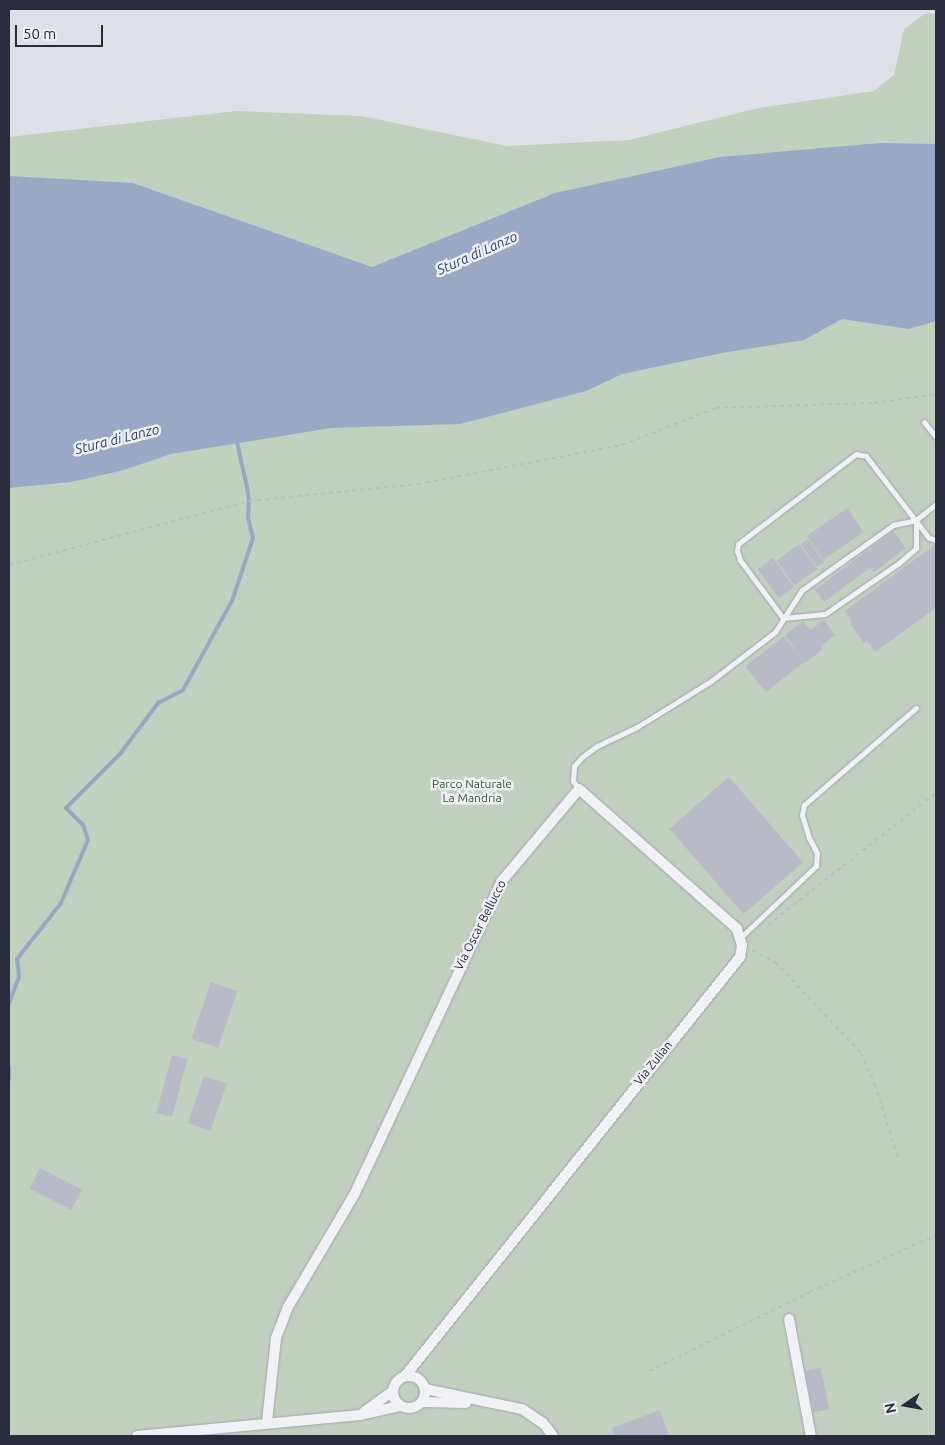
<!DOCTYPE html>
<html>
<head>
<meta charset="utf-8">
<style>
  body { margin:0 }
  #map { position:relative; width:945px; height:1445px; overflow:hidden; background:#dee0e7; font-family:Ubuntu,sans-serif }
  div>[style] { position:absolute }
  .green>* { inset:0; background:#c1d0bf }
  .water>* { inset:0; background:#9aa8c6 }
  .stream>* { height:4px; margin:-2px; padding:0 2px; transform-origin:2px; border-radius:2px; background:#9aa8c6 }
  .building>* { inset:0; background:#b8bbc6; transform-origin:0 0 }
  .path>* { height:2px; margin-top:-1px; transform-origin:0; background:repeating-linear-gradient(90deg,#bcbec5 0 4px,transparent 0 8px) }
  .roads { filter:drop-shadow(0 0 1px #a4a6b1) drop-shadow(0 0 1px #a4a6b1) }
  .service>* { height:5px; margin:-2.5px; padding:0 2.5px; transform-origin:2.5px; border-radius:2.5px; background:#f0f1f5 }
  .minor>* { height:10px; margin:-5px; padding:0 5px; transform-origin:5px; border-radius:5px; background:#f0f1f5 }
  .minor>.ring { margin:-5px; padding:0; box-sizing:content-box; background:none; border:10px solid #f0f1f5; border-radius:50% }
  span { translate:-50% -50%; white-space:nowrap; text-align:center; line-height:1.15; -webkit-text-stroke:5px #edeff5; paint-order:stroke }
  .park-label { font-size:12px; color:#375836 }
  .street-label { font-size:12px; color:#282c3d }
  .water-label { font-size:14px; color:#34456f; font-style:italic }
  .frame { position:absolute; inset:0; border:10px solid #282c3d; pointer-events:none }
  .north { position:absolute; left:880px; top:1380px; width:50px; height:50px; -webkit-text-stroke:4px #edeff5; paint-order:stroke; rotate:258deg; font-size:14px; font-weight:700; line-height:20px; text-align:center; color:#282c3d }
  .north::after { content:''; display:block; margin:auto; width:18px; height:22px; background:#282c3d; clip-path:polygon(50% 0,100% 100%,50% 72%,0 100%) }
  .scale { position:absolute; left:15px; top:25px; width:88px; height:22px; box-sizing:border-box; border:2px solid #282c3d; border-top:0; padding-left:6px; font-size:15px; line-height:18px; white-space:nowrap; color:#282c3d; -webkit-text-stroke:4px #edeff5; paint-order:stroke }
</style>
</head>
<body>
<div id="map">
  <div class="green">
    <div style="clip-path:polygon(926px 13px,936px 14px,936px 1436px,9px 1436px,9px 137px,236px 111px,361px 116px,507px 146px,629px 140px,758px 108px,874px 91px,894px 75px,904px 29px)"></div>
  </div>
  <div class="water">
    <div style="clip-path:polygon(880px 143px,936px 144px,936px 321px,909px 329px,842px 319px,804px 340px,722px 353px,622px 374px,586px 391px,460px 424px,331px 428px,171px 454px,124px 470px,71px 482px,9px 488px,9px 176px,133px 183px,372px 267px,555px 193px,720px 157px)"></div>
  </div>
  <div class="stream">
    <div style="left:9px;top:1003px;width:28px;rotate:-69deg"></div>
    <div style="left:19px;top:977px;width:18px;rotate:-96deg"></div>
    <div style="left:17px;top:959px;width:71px;rotate:-51.8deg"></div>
    <div style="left:61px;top:903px;width:69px;rotate:-66.8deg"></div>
    <div style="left:88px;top:840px;width:16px;rotate:-108deg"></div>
    <div style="left:83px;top:825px;width:24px;rotate:-135deg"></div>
    <div style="left:66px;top:808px;width:76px;rotate:-45deg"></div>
    <div style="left:120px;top:754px;width:64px;rotate:-53.3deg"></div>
    <div style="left:158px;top:703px;width:28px;rotate:-27deg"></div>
    <div style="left:183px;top:690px;width:102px;rotate:-61.2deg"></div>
    <div style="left:232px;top:601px;width:66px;rotate:-71.6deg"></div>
    <div style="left:253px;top:538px;width:21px;rotate:-104deg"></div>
    <div style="left:248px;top:518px;width:17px;rotate:-87deg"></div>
    <div style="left:249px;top:501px;width:14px;rotate:-98deg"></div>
    <div style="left:247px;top:487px;width:50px;rotate:-102.7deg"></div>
    <div style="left:9px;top:1067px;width:12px;rotate:90deg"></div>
  </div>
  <div class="building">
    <div style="left:847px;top:508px;width:29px;height:49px;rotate:55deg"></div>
    <div style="clip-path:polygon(893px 531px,906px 548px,874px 572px,870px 568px,824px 602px,815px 590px)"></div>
    <div style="left:808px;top:539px;width:28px;height:9px;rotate:55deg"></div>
    <div style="left:799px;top:544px;width:31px;height:28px;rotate:54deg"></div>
    <div style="clip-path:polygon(936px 544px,936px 608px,875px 652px,867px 641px,864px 643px,850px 624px,852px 623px,845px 611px)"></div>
    <div style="left:773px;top:558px;width:36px;height:19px;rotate:54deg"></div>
    <div style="clip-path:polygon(824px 620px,835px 635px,821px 646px,823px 649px,805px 663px,785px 635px,803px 621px,810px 630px)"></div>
    <div style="left:784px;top:636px;width:33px;height:49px;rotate:52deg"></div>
    <div style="left:729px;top:777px;width:113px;height:79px;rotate:49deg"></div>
    <div style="left:211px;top:982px;width:28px;height:60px;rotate:19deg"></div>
    <div style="left:172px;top:1055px;width:16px;height:60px;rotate:15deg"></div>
    <div style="left:204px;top:1076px;width:24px;height:50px;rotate:19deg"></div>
    <div style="left:40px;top:1168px;width:47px;height:23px;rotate:27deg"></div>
    <div style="left:821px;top:1368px;width:42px;height:16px;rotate:79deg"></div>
    <div style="clip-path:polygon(660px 1410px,669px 1436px,615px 1436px,612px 1428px)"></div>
  </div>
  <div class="path">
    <div style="left:9px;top:565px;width:248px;rotate:-14.9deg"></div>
    <div style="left:249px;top:501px;width:170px;rotate:-5.7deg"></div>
    <div style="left:418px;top:484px;width:208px;rotate:-10.8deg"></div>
    <div style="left:622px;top:445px;width:101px;rotate:-21.5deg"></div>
    <div style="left:716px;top:408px;width:158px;rotate:-1.8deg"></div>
    <div style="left:874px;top:403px;width:63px;rotate:-8.3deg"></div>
    <div style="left:768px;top:925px;width:214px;rotate:-38.2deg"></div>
    <div style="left:752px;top:950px;width:26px;rotate:28deg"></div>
    <div style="left:775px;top:962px;width:125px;rotate:46.6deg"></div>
    <div style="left:861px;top:1053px;width:34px;rotate:66deg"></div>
    <div style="left:875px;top:1084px;width:77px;rotate:72.7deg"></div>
    <div style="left:649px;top:1371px;width:179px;rotate:-26.1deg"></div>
    <div style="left:810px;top:1292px;width:138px;rotate:-24.3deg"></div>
  </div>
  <div class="roads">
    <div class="service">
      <div style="left:924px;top:422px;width:19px;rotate:51deg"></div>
      <div style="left:783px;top:618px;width:72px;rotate:-126.6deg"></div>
      <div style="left:740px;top:560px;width:9px;rotate:-108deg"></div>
      <div style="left:737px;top:551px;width:7px;rotate:-82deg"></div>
      <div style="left:738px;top:544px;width:148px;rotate:-37.3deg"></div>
      <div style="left:856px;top:454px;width:10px;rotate:11deg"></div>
      <div style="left:866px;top:456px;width:103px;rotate:52.5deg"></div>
      <div style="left:929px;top:538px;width:7px;rotate:16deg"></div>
      <div style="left:783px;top:618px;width:42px;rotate:-5.4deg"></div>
      <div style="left:825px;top:614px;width:90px;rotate:-34.6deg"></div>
      <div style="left:899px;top:563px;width:23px;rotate:-41deg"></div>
      <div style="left:916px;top:548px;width:27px;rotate:-90deg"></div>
      <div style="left:579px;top:789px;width:10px;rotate:-127deg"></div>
      <div style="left:573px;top:781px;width:15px;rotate:-86deg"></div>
      <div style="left:574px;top:766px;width:12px;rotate:-48deg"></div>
      <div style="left:582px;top:757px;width:19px;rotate:-36deg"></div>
      <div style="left:597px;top:746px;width:44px;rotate:-25.4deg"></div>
      <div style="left:637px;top:727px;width:87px;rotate:-31.9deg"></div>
      <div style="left:711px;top:681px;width:81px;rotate:-37.4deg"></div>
      <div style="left:775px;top:632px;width:50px;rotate:-57.3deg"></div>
      <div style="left:802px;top:590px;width:112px;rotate:-35.5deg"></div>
      <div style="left:893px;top:525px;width:24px;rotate:-12deg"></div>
      <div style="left:916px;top:520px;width:26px;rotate:-39deg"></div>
      <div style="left:740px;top:938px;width:105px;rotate:-43.5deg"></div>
      <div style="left:816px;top:866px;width:13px;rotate:-86deg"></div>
      <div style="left:817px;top:853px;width:17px;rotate:-118deg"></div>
      <div style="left:809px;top:838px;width:24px;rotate:-107deg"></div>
      <div style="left:802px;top:815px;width:10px;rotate:-79deg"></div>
      <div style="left:804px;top:805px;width:148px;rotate:-40.9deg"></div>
    </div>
    <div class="minor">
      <div style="left:789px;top:1319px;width:119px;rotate:79.4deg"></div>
      <div class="ring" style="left:393px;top:1376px;width:22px;height:22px"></div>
      <div style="left:425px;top:1389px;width:99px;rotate:11.7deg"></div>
      <div style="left:522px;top:1409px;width:25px;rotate:34deg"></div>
      <div style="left:543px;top:1423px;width:16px;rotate:52deg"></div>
      <div style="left:423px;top:1402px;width:43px;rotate:1.3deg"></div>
      <div style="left:364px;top:1412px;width:34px;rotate:-36deg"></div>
      <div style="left:267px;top:1422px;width:84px;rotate:-83.9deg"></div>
      <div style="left:276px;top:1338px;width:33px;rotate:-69deg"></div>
      <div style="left:288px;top:1307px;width:130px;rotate:-59.5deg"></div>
      <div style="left:354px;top:1195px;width:346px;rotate:-64.8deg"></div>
      <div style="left:501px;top:882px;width:121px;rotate:-50deg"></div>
      <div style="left:579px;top:789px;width:211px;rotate:41.5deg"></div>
      <div style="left:737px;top:929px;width:17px;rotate:73deg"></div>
      <div style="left:742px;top:945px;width:12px;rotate:99deg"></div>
      <div style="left:740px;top:957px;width:536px;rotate:128.64deg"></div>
      <div style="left:137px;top:1436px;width:224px;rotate:-5.4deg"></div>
      <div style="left:360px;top:1415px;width:41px;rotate:-12.7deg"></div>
    </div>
  </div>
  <div class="park-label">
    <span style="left:472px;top:791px">Parco Naturale<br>La Mandria</span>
  </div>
  <div class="street-label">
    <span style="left:480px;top:925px;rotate:-63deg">Via Oscar Bellucco</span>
    <span style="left:653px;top:1063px;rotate:-51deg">Via Zulian</span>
  </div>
  <div class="water-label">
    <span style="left:477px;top:253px;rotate:-24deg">Stura di Lanzo</span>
    <span style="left:117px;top:439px;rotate:-14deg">Stura di Lanzo</span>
  </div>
  <div class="frame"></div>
  <div class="north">N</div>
  <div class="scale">50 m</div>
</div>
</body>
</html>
